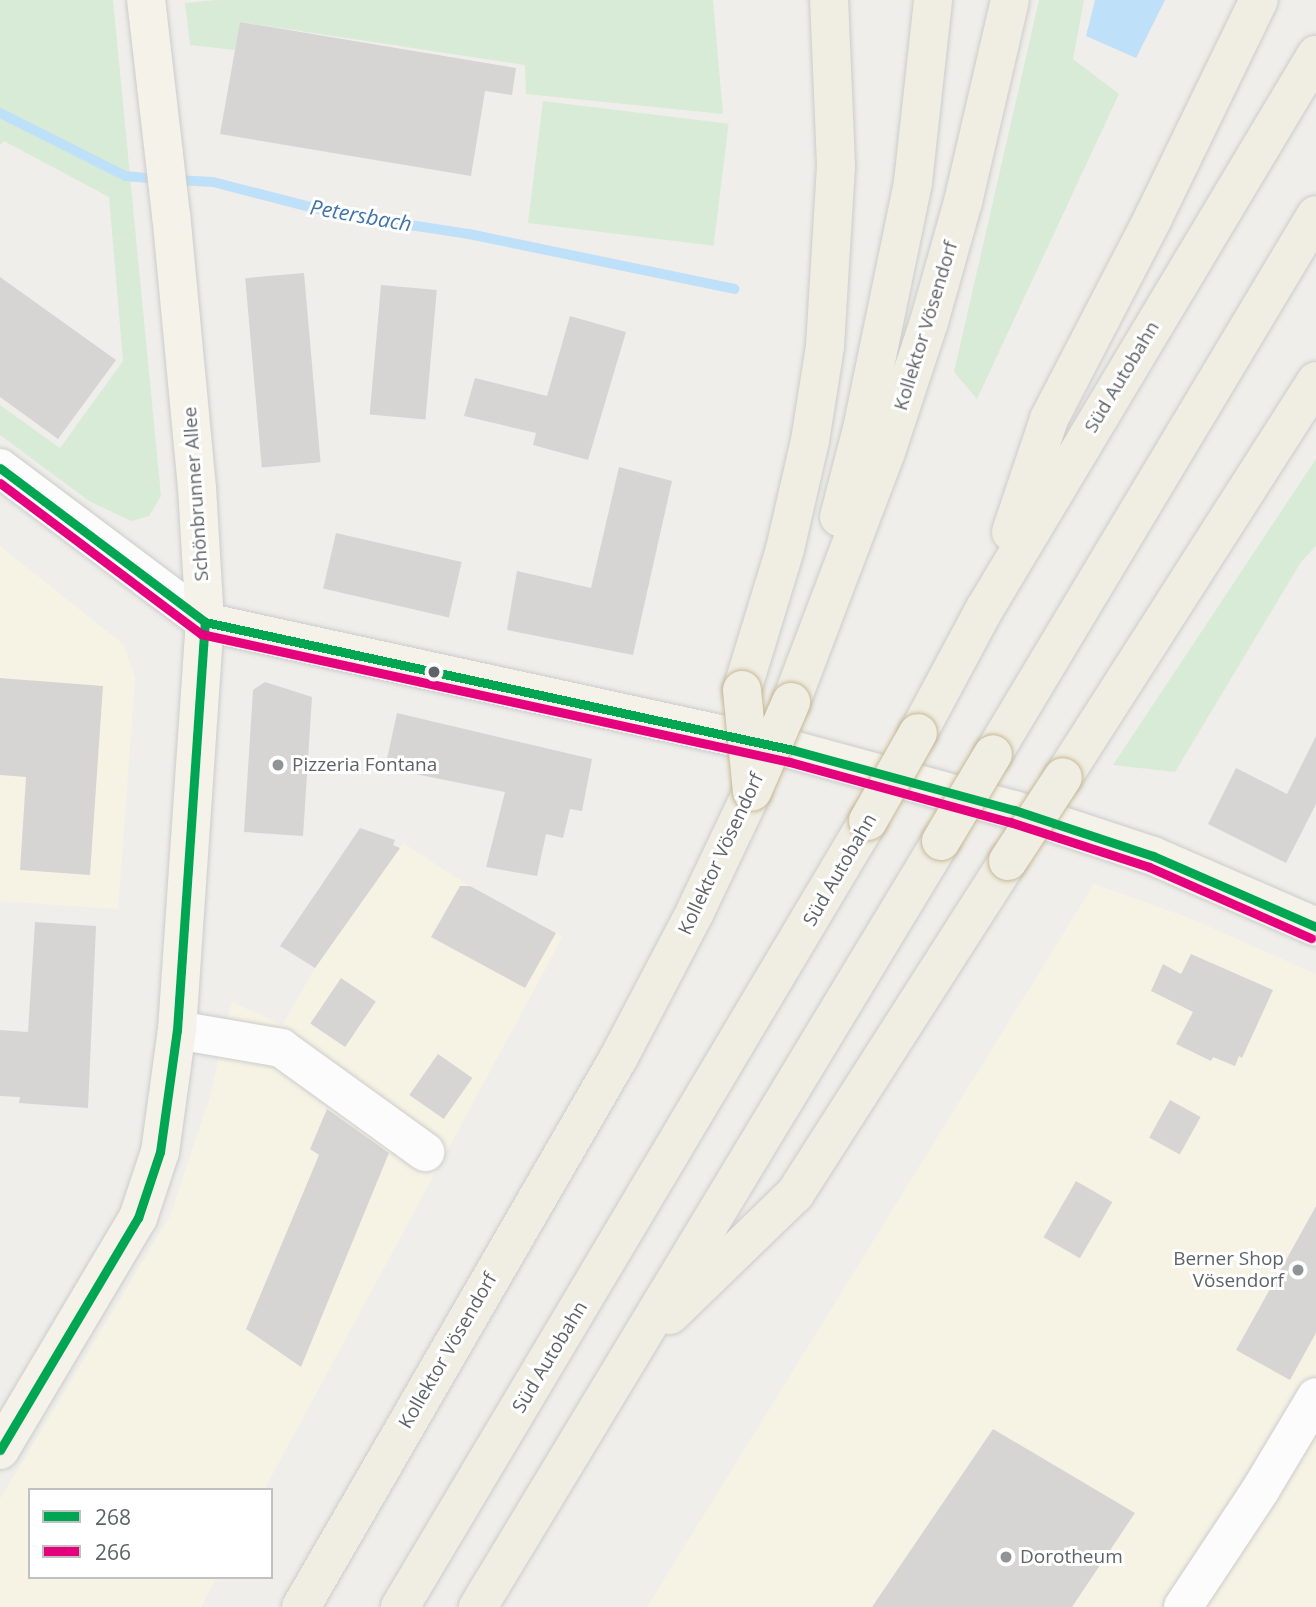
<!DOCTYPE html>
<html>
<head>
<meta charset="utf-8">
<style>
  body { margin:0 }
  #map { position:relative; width:1316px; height:1607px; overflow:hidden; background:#efeeea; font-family:"Open Sans",sans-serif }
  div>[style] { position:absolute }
  .commercial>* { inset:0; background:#f7f3e4 }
  .green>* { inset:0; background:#d8ebd6; transform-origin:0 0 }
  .water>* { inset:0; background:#bfe0f9 }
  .stream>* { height:10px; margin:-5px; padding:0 5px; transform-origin:5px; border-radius:5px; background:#bfe0f9 }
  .building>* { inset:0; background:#d6d5d3; transform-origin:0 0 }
  .roads { filter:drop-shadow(0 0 2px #cbcccc) drop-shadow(0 0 2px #cbcccc) }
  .minor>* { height:38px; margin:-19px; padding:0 19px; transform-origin:19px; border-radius:19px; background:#fdfcfc }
  .major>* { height:38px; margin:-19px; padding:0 19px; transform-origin:19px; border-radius:19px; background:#f4f2e9 }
  .highway>* { height:38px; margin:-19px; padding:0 19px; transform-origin:19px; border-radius:19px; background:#f0ede3 }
  .bridges { filter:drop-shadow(0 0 2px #c8b996) drop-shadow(0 0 2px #c8b996) }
  .highway-bridge>* { height:38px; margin:-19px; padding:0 19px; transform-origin:19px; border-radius:19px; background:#f0ede3 }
  .bus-1>* { height:9px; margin:-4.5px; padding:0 4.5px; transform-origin:4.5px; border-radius:4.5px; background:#00a651 }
  .bus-2>* { height:9px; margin:-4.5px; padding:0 4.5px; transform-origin:4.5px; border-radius:4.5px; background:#e5007d }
  .dots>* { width:19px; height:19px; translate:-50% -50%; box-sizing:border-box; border:4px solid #fff; border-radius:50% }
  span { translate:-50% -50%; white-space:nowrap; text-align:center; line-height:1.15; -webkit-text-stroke:6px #fff; paint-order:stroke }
  .street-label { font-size:19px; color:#5f6368 }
  .poi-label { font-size:19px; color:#5f6368 }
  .left { translate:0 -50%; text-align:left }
  .right { translate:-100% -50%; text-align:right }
  .water-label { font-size:21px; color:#4174aa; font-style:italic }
  .legend { position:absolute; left:28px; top:1488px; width:245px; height:91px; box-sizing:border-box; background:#fff; border:2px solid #bfc1c3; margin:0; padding:9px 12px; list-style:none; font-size:21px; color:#5f6368 }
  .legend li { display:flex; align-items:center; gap:14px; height:35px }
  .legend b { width:35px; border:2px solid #bfc1c3 }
</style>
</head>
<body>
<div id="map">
  <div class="commercial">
    <div style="clip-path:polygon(0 546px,124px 645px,135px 678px,118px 909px,0 901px)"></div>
    <div style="clip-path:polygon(403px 843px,463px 882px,563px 936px,264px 1490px,30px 1490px,30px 1577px,217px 1577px,201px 1607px,0 1607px,0 1499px,170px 1216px,209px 1100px,232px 1002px,282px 1025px,315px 968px)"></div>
    <div style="clip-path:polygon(1094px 884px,1189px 918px,1316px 974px,1316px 1607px,647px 1607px)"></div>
  </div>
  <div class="green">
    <div style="clip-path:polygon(0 0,113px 0,161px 496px,149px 516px,131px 521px,89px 501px,0 435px,0 405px,60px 448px,123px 361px,109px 197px,4px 141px,0 145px)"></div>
    <div style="clip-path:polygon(215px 0,713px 0,723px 114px,526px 94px,525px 65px,241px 22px,235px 50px,190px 45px,185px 3px)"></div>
    <div style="clip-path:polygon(1039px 0,1084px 0,1073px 59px,1119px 94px,977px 399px,954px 372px)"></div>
    <div style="left:543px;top:101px;width:187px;height:123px;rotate:7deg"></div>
    <div style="clip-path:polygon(1316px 459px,1316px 546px,1301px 562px,1175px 772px,1113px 765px)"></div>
  </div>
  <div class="water">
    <div style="clip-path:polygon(1095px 0,1165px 0,1136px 58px,1086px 36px)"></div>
  </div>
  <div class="stream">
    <div style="left:0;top:113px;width:140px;rotate:26.7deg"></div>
    <div style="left:125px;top:176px;width:36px;rotate:5deg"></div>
    <div style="left:176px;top:180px;width:37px;rotate:3deg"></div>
    <div style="left:213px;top:182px;width:129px;rotate:14.4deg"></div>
    <div style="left:338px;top:214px;width:133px;rotate:8.7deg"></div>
    <div style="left:469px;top:234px;width:271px;rotate:11.7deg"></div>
  </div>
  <div class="building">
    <div style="clip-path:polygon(240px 22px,516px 68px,512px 95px,485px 91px,471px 176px,220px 134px)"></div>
    <div style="left:304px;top:273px;width:190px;height:59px;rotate:85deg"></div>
    <div style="clip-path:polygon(0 277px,116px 360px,58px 439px,0 397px)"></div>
    <div style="left:381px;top:285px;width:56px;height:130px;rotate:5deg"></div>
    <div style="clip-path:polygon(570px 316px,626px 332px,588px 460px,533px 445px,536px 433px,464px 416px,475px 378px,547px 396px)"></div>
    <div style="clip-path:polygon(619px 467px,672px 481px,633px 655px,507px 630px,517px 571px,591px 588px)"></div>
    <div style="left:336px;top:533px;width:129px;height:57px;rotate:13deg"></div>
    <div style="clip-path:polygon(0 678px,103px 686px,90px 875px,20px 870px,26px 777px,0 775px)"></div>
    <div style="clip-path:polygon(265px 682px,312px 697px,303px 836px,244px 832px,253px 690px)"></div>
    <div style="clip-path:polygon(397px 713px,592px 759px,582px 811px,570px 809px,563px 838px,546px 834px,537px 876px,486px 867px,505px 792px,385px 768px)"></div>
    <div style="clip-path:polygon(1316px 736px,1316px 804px,1286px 863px,1208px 824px,1236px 768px,1287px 794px)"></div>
    <div style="clip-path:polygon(360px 828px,395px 840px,393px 845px,400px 848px,315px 968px,280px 946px)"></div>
    <div style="clip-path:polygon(460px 886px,470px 886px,556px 933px,525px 988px,431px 937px)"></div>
    <div style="clip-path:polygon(35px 922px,96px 926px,88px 1108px,19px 1103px,20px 1097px,0 1096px,0 1030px,28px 1032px)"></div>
    <div style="clip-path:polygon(1191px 954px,1273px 990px,1242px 1058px,1239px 1056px,1235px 1066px,1213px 1057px,1211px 1061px,1176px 1044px,1193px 1012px,1151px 991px,1163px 964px,1181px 974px)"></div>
    <div style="left:341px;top:978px;width:42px;height:55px;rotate:34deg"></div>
    <div style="left:438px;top:1054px;width:42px;height:50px;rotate:35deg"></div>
    <div style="left:1170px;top:1100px;width:35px;height:43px;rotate:29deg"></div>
    <div style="clip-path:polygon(327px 1109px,389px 1153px,301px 1367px,246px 1329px,319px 1155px,310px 1149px)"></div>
    <div style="left:1076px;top:1181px;width:42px;height:65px;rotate:30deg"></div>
    <div style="clip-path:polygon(1316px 1206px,1316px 1333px,1290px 1380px,1236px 1350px)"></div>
    <div style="clip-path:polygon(993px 1429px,1135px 1513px,1072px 1607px,872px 1607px)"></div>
  </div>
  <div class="roads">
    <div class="minor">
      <div style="left:0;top:468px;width:256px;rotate:36.9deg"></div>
      <div style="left:177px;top:1030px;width:106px;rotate:9.8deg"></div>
      <div style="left:281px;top:1048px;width:178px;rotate:35.8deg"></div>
      <div style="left:1183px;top:1607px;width:141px;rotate:-56.5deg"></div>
      <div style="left:1261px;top:1489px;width:107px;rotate:-59.1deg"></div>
    </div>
    <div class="major">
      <div style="left:205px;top:622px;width:602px;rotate:12.28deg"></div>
      <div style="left:793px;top:750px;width:229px;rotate:15.2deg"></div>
      <div style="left:1014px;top:810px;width:146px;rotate:18.3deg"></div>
      <div style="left:1153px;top:856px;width:178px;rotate:23.5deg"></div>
      <div style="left:0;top:1450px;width:270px;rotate:-59.3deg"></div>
      <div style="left:138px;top:1218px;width:70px;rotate:-71.6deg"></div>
      <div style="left:160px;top:1152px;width:123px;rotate:-82.1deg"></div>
      <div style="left:177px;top:1030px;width:409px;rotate:-86.1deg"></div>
      <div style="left:205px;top:622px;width:134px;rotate:-93.4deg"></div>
      <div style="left:197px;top:488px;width:274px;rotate:-95.4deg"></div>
      <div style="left:171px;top:215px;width:216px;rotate:-96.6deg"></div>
    </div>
    <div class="highway">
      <div style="left:839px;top:517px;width:91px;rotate:-75.4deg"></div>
      <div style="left:862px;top:429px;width:252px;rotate:-78.3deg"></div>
      <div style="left:913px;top:182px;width:183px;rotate:-83.7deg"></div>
      <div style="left:1011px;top:532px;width:119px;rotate:-71.4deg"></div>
      <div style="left:1049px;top:419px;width:226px;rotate:-62.6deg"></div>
      <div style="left:1153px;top:218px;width:242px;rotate:-64.1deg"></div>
      <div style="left:742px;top:690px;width:147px;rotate:-73deg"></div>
      <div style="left:785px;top:549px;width:111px;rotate:-77deg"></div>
      <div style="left:810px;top:441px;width:96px;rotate:-81deg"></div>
      <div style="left:825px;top:346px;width:181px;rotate:-86.5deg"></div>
      <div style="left:836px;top:165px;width:165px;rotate:-92.4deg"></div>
      <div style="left:791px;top:702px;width:267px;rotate:-69.2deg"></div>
      <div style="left:886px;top:452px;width:137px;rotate:-71.7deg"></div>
      <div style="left:929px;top:322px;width:125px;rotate:-74.2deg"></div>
      <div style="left:963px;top:202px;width:207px;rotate:-76.9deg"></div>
      <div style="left:918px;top:733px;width:140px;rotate:-61.8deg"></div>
      <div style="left:984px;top:610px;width:647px;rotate:-59.11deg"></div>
      <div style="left:993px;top:754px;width:628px;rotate:-59.07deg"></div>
      <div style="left:1063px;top:777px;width:470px;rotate:-57.4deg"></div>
      <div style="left:670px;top:1315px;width:174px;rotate:-44.1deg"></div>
      <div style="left:795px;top:1194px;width:395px;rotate:-57.4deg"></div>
      <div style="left:301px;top:1607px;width:635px;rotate:-59.96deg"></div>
      <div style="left:619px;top:1057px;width:164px;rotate:-62.3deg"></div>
      <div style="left:695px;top:912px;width:133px;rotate:-64.6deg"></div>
      <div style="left:400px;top:1607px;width:915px;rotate:-59.23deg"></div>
      <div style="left:478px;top:1607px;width:895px;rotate:-58.85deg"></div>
    </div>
  </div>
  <div class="bridges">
    <div class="highway-bridge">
      <div style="left:742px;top:690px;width:102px;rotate:84.4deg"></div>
      <div style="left:753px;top:790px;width:96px;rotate:-66.6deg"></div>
      <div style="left:868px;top:821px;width:101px;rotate:-60.4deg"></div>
      <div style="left:941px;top:841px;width:101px;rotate:-59.1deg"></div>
      <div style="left:1008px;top:861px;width:100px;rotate:-56.8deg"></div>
    </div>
  </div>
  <div class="bus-1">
    <div style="left:0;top:468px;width:256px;rotate:36.9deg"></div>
    <div style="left:205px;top:622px;width:602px;rotate:12.28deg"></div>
    <div style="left:793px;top:750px;width:229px;rotate:15.2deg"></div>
    <div style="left:1014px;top:810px;width:146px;rotate:18.3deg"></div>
    <div style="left:1153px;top:856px;width:178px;rotate:23.5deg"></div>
    <div style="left:0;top:1450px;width:270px;rotate:-59.3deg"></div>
    <div style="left:138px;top:1218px;width:70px;rotate:-71.6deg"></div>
    <div style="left:160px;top:1152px;width:123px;rotate:-82.1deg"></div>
    <div style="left:177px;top:1030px;width:409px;rotate:-86.1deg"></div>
  </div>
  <div class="bus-2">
    <div style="left:0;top:483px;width:251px;rotate:36.9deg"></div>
    <div style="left:201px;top:634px;width:603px;rotate:12.26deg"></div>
    <div style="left:790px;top:762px;width:228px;rotate:15.3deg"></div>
    <div style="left:1010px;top:822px;width:146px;rotate:17.9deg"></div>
    <div style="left:1149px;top:867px;width:177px;rotate:23.7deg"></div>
  </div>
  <div class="dots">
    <div style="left:434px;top:672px;background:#5f6368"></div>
    <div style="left:278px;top:765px;background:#919496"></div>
    <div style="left:1298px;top:1270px;background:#919496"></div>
    <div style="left:1006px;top:1557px;background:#919496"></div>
  </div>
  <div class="street-label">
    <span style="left:926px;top:326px;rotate:-73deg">Kollektor Vösendorf</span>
    <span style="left:1122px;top:377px;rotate:-59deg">Süd Autobahn</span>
    <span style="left:196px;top:494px;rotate:-94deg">Schönbrunner Allee</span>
    <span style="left:721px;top:854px;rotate:-65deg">Kollektor Vösendorf</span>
    <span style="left:840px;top:870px;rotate:-60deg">Süd Autobahn</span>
    <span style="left:448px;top:1351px;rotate:-60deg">Kollektor Vösendorf</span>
    <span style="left:550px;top:1357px;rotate:-59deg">Süd Autobahn</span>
  </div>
  <div class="poi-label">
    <span class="left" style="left:292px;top:765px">Pizzeria Fontana</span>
    <span class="right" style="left:1284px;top:1270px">Berner Shop<br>Vösendorf</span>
    <span class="left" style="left:1020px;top:1557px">Dorotheum</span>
  </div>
  <div class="water-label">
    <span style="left:361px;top:215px;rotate:10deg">Petersbach</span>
  </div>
  <ul class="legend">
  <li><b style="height:9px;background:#00a651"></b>268</li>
  <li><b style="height:9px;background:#e5007d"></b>266</li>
  </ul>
</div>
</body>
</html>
